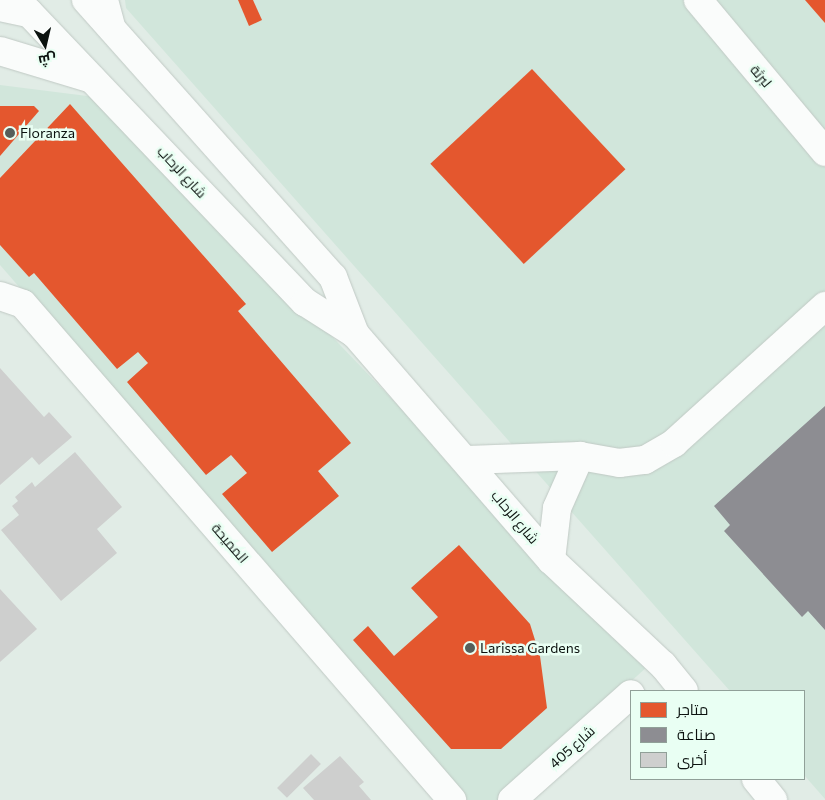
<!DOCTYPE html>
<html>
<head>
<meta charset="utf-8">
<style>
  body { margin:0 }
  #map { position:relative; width:825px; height:800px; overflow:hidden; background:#e1ece6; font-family:Commissioner,Cairo,sans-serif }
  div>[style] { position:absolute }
  .built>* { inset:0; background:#d1e6db }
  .shops>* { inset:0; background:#e4572e; transform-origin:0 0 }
  .industry>* { inset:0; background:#8d8d92 }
  .building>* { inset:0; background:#cecfce; transform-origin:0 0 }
  .roads { filter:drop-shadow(0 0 1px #c0c9c4) drop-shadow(0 0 1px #c0c9c4) }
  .minor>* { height:28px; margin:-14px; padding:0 14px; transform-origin:14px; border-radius:14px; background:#fafcfb }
  .major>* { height:28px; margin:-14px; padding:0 14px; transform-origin:14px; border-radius:14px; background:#fafcfb }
  .dots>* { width:14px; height:14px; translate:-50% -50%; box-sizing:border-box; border:2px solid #e9fff3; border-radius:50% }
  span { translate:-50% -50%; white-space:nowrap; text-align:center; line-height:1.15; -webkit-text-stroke:5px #e9fff3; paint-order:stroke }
  .street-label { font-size:14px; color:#0b120f }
  .poi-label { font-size:14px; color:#0b120f }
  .left { translate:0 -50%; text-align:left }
  .legend { position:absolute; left:630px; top:690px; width:175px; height:90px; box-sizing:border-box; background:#e9fff3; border:1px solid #90a098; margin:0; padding:6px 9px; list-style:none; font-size:15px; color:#0b120f }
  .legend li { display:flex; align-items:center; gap:10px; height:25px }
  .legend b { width:25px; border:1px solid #90a098 }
  .north { position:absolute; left:20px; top:20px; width:50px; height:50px; -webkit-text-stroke:4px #e9fff3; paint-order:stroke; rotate:171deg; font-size:14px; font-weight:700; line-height:20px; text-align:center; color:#0b120f }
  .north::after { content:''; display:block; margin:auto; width:18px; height:22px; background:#0b120f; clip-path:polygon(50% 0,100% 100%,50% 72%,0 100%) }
</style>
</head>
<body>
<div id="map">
  <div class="built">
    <div style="clip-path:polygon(125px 0,825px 0,825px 799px,804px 775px,804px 691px,730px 691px,126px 8px)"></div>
    <div style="clip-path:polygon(0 85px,103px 98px,648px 666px,500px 800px,467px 800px,0 265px)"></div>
  </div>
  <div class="shops">
    <div style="clip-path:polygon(238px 0,253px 0,262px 20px,249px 26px)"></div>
    <div style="clip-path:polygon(805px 0,825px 0,825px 23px)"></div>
    <div style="left:532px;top:69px;width:137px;height:139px;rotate:47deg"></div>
    <div style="clip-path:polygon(70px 104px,246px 304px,238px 311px,351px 443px,318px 471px,339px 496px,272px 552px,222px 494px,247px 473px,231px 455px,206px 475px,127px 382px,148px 363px,138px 352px,117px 369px,34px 273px,29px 277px,0 245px,0 178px)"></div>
    <div style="clip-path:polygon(0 106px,34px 106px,39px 111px,0 156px)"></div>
    <div style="clip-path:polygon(459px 545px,530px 624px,540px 656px,547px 708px,501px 749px,451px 749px,353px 640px,368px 626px,394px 656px,438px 617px,411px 588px)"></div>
  </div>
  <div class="industry">
    <div style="clip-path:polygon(825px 406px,825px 630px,808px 611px,802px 617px,724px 531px,730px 525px,714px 506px)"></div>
  </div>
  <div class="building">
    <div style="clip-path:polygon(0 368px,44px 417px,49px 412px,72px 437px,39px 465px,32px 457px,0 485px)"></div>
    <div style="clip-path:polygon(75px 452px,122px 507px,97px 529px,117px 553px,61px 601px,1px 530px,19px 515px,12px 506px,18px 501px,15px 497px,32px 482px,35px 487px)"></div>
    <div style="clip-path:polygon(0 589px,37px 629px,0 662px)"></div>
    <div style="left:311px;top:754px;width:14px;height:48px;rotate:45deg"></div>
    <div style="clip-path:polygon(340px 756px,364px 782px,359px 786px,371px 800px,314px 800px,303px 788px)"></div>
  </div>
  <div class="roads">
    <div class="minor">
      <div style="left:17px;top:0;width:417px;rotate:46.4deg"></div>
      <div style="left:305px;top:302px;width:59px;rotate:32.6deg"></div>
      <div style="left:355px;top:334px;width:299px;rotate:49.1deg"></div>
      <div style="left:551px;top:560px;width:154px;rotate:43.2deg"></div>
      <div style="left:663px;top:665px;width:33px;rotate:51deg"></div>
      <div style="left:86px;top:0;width:371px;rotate:48.3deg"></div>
      <div style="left:333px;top:277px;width:61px;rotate:68.9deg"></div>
      <div style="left:698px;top:0;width:198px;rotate:50.1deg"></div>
      <div style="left:0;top:51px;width:96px;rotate:16.9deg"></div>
      <div style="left:0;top:296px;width:24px;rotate:19deg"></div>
      <div style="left:23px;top:304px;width:656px;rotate:49.14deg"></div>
      <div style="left:467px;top:460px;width:113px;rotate:-2deg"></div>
      <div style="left:580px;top:456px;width:40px;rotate:10deg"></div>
      <div style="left:619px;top:463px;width:26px;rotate:-7deg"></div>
      <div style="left:645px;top:460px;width:34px;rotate:-30deg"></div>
      <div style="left:674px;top:443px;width:204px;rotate:-42.2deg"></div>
      <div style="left:551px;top:560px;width:52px;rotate:-83.4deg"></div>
      <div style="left:557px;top:508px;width:57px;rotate:-66.1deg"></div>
      <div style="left:756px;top:779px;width:27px;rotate:51deg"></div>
      <div style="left:512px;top:800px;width:159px;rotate:-41.7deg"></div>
    </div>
    <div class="major">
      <div style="left:104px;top:0;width:28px;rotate:75deg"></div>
      <div style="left:0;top:7px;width:30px;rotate:12deg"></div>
    </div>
  </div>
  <div class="dots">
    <div style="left:10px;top:133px;background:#565e5a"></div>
    <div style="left:470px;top:648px;background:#565e5a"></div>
  </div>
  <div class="street-label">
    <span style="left:761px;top:76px;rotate:50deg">لبرثة</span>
    <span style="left:182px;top:172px;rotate:47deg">شارع الرحاب</span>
    <span style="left:515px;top:517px;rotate:50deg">شارع الرحاب</span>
    <span style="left:230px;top:543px;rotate:49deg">المميحة</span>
    <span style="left:572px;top:747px;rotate:-42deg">شارع 405</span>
  </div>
  <div class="poi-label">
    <span class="left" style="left:20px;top:133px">Floranza</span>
    <span class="left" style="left:480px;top:648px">Larissa Gardens</span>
  </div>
  <ul class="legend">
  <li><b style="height:14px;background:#e4572e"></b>متاجر</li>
  <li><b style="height:14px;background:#8d8d92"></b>صناعة</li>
  <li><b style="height:14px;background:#cecfce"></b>أخرى</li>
  </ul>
  <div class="north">ش</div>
</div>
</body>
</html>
